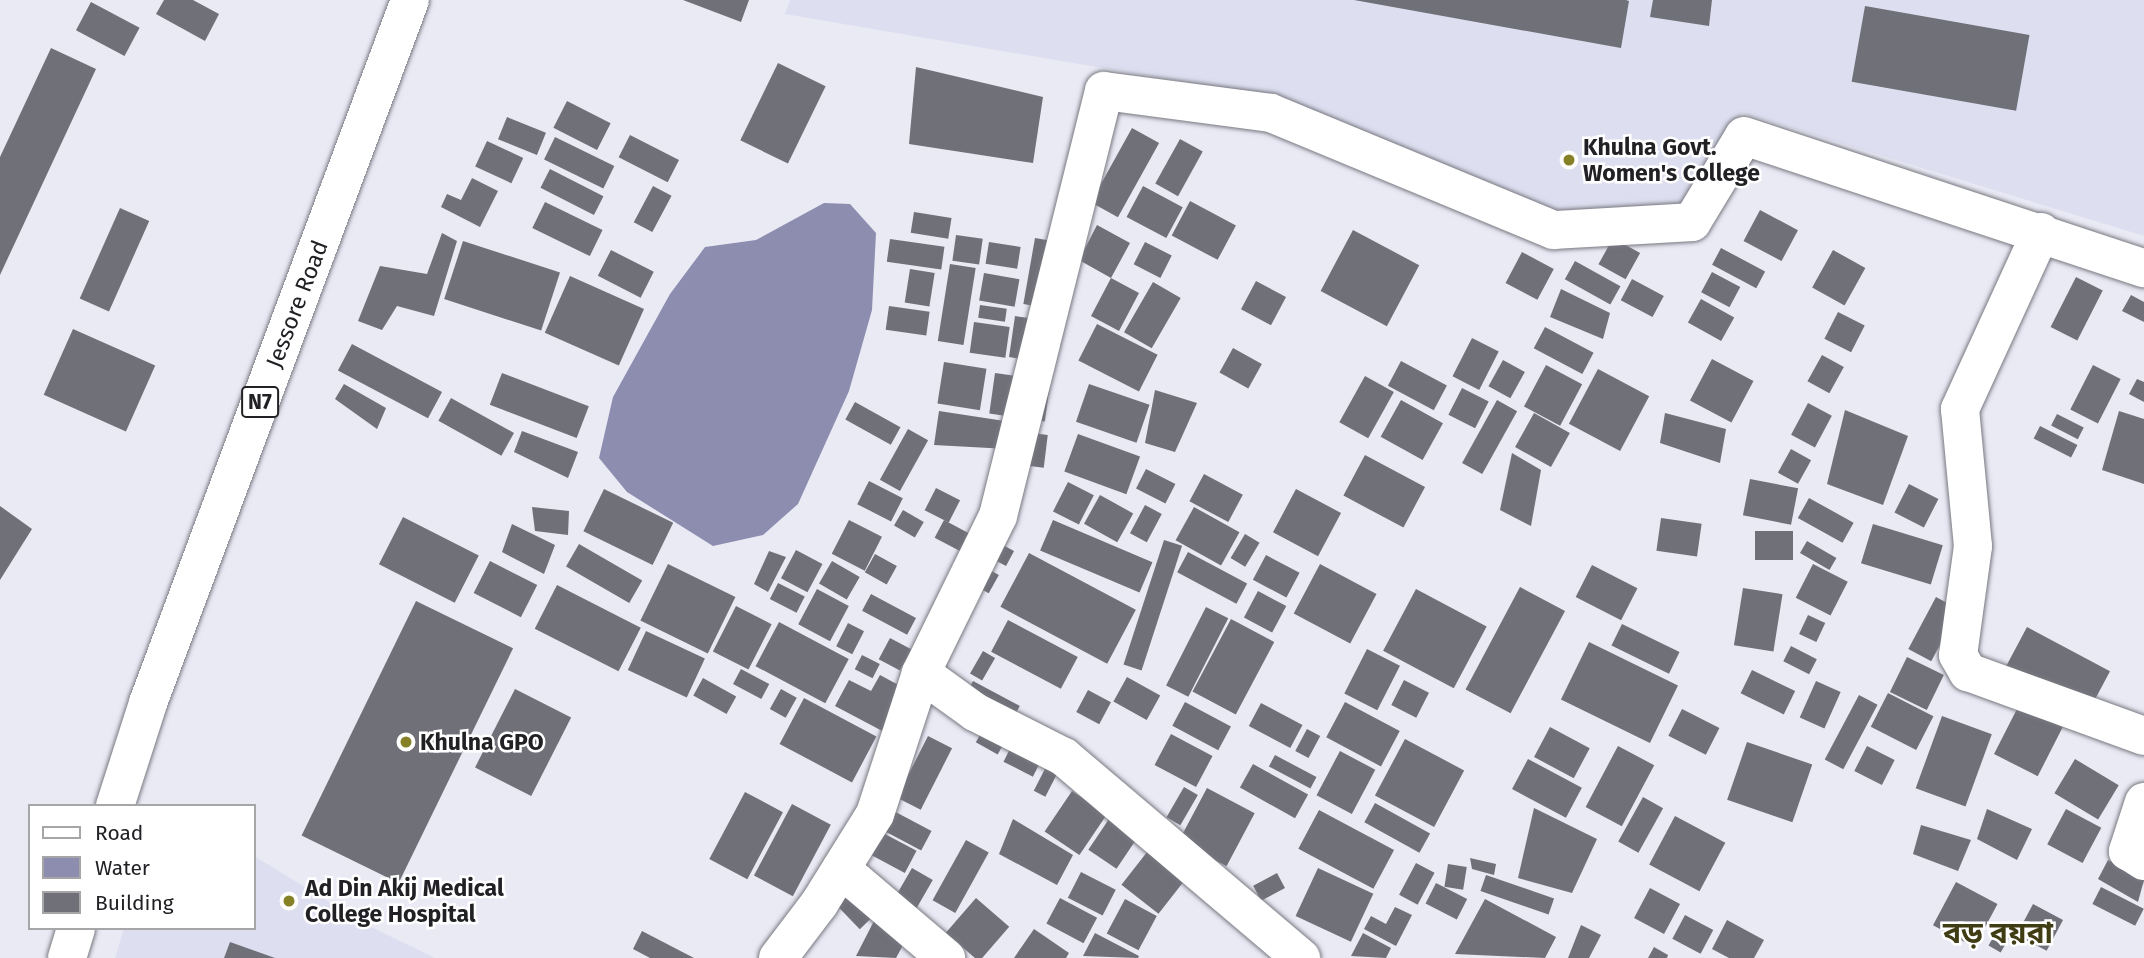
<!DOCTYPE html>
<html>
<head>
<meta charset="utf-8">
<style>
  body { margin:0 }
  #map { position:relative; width:2144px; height:958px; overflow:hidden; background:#eaeaf5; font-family:"Fira Sans","Noto Sans Bengali",sans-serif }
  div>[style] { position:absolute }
  .built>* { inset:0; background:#dddeef }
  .water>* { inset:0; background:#8d8db0 }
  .building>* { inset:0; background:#707079; transform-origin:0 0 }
  .roads { filter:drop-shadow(0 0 2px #787881) drop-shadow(0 0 2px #787881) }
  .minor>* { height:38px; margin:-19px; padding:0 19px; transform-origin:19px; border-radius:19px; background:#fff }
  .highway>* { height:38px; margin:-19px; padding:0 19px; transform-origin:19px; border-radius:19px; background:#fff }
  .dots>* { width:19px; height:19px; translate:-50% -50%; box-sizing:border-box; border:4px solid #fff; border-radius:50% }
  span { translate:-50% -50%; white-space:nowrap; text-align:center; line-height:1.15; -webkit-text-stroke:5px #fff; paint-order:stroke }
  .shield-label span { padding:2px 5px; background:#fff; border:2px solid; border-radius:5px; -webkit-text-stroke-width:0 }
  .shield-label { font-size:21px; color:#212125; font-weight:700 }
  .poi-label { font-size:23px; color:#212125; font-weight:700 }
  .left { translate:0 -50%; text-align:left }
  .street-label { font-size:23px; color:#212125 }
  .district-label { font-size:30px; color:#403d14; font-weight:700 }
  .legend { position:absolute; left:28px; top:804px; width:228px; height:126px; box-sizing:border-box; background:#fff; border:2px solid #a6a6a8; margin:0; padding:9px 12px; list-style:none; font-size:21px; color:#212125 }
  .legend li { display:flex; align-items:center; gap:14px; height:35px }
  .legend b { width:35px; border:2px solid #a6a6a8 }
</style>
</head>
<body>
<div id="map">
  <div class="built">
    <div style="clip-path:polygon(790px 0,2144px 0,2144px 236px,1742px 113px,1683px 208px,1557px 215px,1273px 97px,785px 14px)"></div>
    <div style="clip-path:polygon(254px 856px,367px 925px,435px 958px,115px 958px,124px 928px,254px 928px)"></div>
  </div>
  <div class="water">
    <div style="clip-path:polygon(824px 203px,850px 204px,876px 233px,872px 310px,849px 391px,798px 504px,763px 535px,713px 546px,627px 492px,599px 458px,613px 397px,670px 294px,705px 247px,756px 240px)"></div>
  </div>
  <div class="building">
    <div style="clip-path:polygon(164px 0,193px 0,219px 14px,205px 41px,156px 14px)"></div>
    <div style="clip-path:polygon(683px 0,749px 0,741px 22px)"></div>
    <div style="clip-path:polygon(1354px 0,1626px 0,1629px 1px,1621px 48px)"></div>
    <div style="clip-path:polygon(1653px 0,1712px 0,1709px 26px,1650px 17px)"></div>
    <div style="left:91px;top:2px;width:55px;height:32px;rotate:28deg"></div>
    <div style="left:1865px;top:6px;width:167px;height:77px;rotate:10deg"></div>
    <div style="clip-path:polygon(51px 48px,96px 69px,0 275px,0 157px)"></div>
    <div style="left:778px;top:63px;width:53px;height:86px;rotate:26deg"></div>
    <div style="clip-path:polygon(916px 67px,1043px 97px,1033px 163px,909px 144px)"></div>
    <div style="left:567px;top:101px;width:49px;height:30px;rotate:27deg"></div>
    <div style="left:507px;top:117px;width:42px;height:24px;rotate:22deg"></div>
    <div style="left:1132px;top:128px;width:31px;height:85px;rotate:29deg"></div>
    <div style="left:630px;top:135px;width:55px;height:25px;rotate:27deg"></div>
    <div style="left:555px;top:137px;width:66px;height:25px;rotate:26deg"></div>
    <div style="left:1180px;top:139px;width:26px;height:51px;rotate:29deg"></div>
    <div style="left:487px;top:141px;width:40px;height:28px;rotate:25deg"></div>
    <div style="left:550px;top:169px;width:60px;height:21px;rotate:27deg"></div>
    <div style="clip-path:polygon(472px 178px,498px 191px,480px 227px,441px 207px,447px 194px,461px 200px)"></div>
    <div style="left:653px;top:186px;width:21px;height:41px;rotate:28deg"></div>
    <div style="left:1143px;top:186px;width:45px;height:35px;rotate:28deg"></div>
    <div style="left:1190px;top:201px;width:52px;height:39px;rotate:28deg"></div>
    <div style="left:545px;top:202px;width:64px;height:29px;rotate:26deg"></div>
    <div style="left:120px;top:208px;width:32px;height:99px;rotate:24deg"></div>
    <div style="left:1760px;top:210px;width:43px;height:35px;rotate:28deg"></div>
    <div style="left:914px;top:212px;width:38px;height:21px;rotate:9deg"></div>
    <div style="clip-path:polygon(1097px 225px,1130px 243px,1111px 278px,1139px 293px,1119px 331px,1091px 316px,1111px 278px,1079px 260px)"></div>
    <div style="left:1353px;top:230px;width:75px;height:69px;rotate:28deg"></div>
    <div style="clip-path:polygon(442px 233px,457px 241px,434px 316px,397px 306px,382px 330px,358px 321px,380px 266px,427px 274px)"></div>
    <div style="left:956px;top:235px;width:27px;height:26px;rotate:8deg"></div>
    <div style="left:1035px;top:238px;width:41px;height:67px;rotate:10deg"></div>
    <div style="left:1613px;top:238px;width:31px;height:30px;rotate:29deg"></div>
    <div style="left:890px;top:239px;width:55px;height:23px;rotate:8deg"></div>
    <div style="left:463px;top:241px;width:102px;height:61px;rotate:18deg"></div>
    <div style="left:989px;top:242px;width:32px;height:22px;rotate:9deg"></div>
    <div style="left:1145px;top:242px;width:30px;height:25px;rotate:27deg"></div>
    <div style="left:1721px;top:248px;width:50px;height:19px;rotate:28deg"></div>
    <div style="left:611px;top:250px;width:48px;height:29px;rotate:27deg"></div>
    <div style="left:1833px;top:250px;width:37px;height:43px;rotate:29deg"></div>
    <div style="left:1522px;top:252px;width:36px;height:35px;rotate:28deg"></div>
    <div style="left:1575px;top:261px;width:52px;height:21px;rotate:29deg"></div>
    <div style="left:950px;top:264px;width:26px;height:78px;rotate:9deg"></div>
    <div style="left:910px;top:269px;width:25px;height:34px;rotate:9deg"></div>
    <div style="left:1712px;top:272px;width:32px;height:23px;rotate:28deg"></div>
    <div style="left:984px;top:273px;width:36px;height:28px;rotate:10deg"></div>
    <div style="left:570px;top:276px;width:81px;height:62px;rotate:24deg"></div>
    <div style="left:2076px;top:277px;width:30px;height:56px;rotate:27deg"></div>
    <div style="left:1632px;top:279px;width:36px;height:24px;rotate:28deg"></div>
    <div style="left:1256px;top:281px;width:34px;height:32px;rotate:28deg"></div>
    <div style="left:1153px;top:282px;width:32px;height:58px;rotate:30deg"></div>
    <div style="clip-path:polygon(1561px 289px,1610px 313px,1603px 339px,1550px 317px)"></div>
    <div style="clip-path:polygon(2131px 295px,2144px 302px,2144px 322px,2122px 311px)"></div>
    <div style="left:1701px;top:299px;width:38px;height:27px;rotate:29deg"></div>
    <div style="left:980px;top:305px;width:27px;height:13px;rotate:8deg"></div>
    <div style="left:889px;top:306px;width:41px;height:24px;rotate:8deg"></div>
    <div style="left:1838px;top:312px;width:30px;height:30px;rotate:27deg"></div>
    <div style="clip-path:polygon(1015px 316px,1064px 323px,1060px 347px,1037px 344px,1035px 361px,1009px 357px)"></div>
    <div style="left:974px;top:322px;width:36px;height:31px;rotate:8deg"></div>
    <div style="left:1097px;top:324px;width:68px;height:41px;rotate:27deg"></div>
    <div style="left:1545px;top:327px;width:55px;height:24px;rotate:28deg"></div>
    <div style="left:73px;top:329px;width:90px;height:72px;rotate:24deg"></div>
    <div style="left:1472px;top:338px;width:30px;height:43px;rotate:27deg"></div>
    <div style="left:352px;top:344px;width:102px;height:30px;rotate:28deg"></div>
    <div style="left:1233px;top:348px;width:33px;height:28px;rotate:29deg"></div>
    <div style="left:1822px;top:355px;width:25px;height:30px;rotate:29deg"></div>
    <div style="left:1712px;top:359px;width:47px;height:47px;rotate:28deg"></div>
    <div style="left:1503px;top:360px;width:25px;height:30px;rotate:29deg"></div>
    <div style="left:1401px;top:361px;width:52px;height:28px;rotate:28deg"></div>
    <div style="left:944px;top:362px;width:43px;height:42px;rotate:9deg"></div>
    <div style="left:1546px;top:365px;width:41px;height:47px;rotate:28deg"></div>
    <div style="left:2093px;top:365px;width:31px;height:50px;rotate:27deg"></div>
    <div style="left:1598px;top:369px;width:58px;height:62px;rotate:28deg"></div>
    <div style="left:502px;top:373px;width:93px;height:34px;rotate:21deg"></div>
    <div style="left:995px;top:373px;width:56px;height:41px;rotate:8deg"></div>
    <div style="left:1365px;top:376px;width:33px;height:53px;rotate:29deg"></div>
    <div style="clip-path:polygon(2137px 379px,2144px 382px,2144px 402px,2129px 394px)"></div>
    <div style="clip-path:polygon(344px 384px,386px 408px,377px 429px,335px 399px)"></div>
    <div style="left:1089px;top:384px;width:64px;height:40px;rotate:19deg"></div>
    <div style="left:1462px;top:388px;width:30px;height:30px;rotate:27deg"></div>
    <div style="clip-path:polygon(1155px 390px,1197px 403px,1175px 452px,1145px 443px)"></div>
    <div style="left:451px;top:398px;width:72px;height:26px;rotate:29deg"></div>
    <div style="left:1401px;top:400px;width:48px;height:42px;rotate:29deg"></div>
    <div style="left:1497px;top:400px;width:23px;height:72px;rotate:29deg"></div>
    <div style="left:855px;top:402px;width:52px;height:20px;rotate:29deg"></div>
    <div style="left:1808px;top:403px;width:27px;height:36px;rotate:28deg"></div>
    <div style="clip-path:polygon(1845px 410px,1908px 436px,1883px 505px,1827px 484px)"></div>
    <div style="clip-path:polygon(939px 411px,1011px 422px,1008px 449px,934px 445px)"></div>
    <div style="clip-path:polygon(2119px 411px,2144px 419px,2144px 484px,2102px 470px)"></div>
    <div style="left:1534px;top:413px;width:41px;height:39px;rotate:29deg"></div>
    <div style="clip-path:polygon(1665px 413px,1726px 429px,1720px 463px,1660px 443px)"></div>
    <div style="left:2057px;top:414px;width:30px;height:13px;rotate:27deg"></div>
    <div style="left:2040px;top:426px;width:42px;height:14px;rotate:27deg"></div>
    <div style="left:908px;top:429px;width:23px;height:58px;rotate:29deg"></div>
    <div style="clip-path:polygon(522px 431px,578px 452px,568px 478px,514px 452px)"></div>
    <div style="left:1016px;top:431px;width:32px;height:33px;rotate:7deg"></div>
    <div style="left:1078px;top:434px;width:66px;height:40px;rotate:20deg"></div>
    <div style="left:1791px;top:449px;width:23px;height:27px;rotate:29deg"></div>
    <div style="clip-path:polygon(1512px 453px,1541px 470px,1531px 526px,1500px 510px)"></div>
    <div style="left:1365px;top:455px;width:68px;height:46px;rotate:28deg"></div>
    <div style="left:1146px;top:469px;width:33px;height:22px;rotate:27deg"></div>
    <div style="left:1204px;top:474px;width:44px;height:31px;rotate:28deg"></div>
    <div style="left:1750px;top:479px;width:49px;height:37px;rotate:11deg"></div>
    <div style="left:869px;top:481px;width:38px;height:26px;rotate:27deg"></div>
    <div style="left:1068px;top:482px;width:29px;height:33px;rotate:27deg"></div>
    <div style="left:1909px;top:484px;width:33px;height:32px;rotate:27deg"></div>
    <div style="left:936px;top:488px;width:27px;height:25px;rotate:27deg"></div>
    <div style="left:604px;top:489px;width:77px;height:47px;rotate:26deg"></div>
    <div style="left:1296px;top:489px;width:51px;height:49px;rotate:28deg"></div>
    <div style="left:1100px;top:495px;width:38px;height:33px;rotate:29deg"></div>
    <div style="left:1809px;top:498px;width:51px;height:23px;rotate:29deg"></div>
    <div style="left:1145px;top:505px;width:19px;height:32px;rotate:28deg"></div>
    <div style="clip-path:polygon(0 506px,32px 529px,0 580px)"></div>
    <div style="clip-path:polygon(532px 507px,569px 511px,568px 535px,535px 531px)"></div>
    <div style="left:1194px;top:507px;width:52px;height:38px;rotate:29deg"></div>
    <div style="left:903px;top:510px;width:24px;height:18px;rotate:30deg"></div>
    <div style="left:403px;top:517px;width:85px;height:53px;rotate:27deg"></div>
    <div style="left:1661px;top:518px;width:41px;height:33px;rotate:8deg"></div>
    <div style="left:849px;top:520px;width:37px;height:38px;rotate:27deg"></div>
    <div style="left:944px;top:520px;width:34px;height:20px;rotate:28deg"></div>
    <div style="left:1053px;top:520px;width:108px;height:33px;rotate:23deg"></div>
    <div style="clip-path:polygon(512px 524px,555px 545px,544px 574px,502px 552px)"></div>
    <div style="left:1873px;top:524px;width:73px;height:41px;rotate:17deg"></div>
    <div style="left:1755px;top:531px;width:38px;height:29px"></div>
    <div style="left:1245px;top:534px;width:17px;height:28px;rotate:31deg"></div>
    <div style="left:984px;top:535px;width:34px;height:17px;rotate:28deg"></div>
    <div style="left:1164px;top:540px;width:19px;height:131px;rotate:18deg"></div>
    <div style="left:1807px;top:541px;width:34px;height:14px;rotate:30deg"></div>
    <div style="left:579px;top:544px;width:73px;height:26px;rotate:30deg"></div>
    <div style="left:796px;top:550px;width:30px;height:32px;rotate:28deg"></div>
    <div style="clip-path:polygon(769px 551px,786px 557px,768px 592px,754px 584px)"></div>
    <div style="left:1188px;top:552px;width:67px;height:23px;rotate:28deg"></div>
    <div style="left:1029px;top:553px;width:121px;height:61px;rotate:28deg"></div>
    <div style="left:875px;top:554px;width:25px;height:21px;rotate:29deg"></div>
    <div style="left:1266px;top:555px;width:38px;height:28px;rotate:28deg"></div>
    <div style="left:970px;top:559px;width:33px;height:21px;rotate:29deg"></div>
    <div style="left:490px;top:561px;width:53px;height:36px;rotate:27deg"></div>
    <div style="left:832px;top:561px;width:32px;height:26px;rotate:30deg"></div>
    <div style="left:668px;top:564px;width:75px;height:63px;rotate:26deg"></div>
    <div style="left:1320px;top:564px;width:64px;height:56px;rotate:28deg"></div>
    <div style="left:1813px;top:564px;width:39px;height:38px;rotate:27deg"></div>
    <div style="left:1592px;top:565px;width:51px;height:36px;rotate:27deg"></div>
    <div style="left:778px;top:583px;width:30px;height:18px;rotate:27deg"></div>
    <div style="left:557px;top:585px;width:94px;height:49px;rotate:27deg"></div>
    <div style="left:1520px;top:587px;width:51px;height:116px;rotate:28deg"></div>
    <div style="left:1743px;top:588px;width:40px;height:58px;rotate:9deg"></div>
    <div style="left:817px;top:589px;width:36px;height:40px;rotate:28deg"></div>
    <div style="left:1416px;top:589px;width:80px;height:70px;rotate:28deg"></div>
    <div style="left:1258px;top:591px;width:32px;height:30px;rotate:28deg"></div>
    <div style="left:871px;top:594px;width:51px;height:19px;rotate:28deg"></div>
    <div style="left:1936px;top:597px;width:26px;height:59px;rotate:28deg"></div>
    <div style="left:416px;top:601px;width:108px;height:261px;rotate:26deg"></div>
    <div style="left:736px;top:606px;width:40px;height:51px;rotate:27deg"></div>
    <div style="left:1206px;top:607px;width:25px;height:88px;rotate:27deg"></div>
    <div style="left:1808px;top:615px;width:19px;height:21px;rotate:25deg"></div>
    <div style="left:1231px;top:619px;width:49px;height:82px;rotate:28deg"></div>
    <div style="left:1008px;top:620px;width:79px;height:36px;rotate:28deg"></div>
    <div style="left:779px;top:622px;width:79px;height:50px;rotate:28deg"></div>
    <div style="left:848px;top:623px;width:18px;height:26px;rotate:27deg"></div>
    <div style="left:1622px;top:624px;width:64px;height:24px;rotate:26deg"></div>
    <div style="left:2027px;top:627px;width:94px;height:57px;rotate:28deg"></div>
    <div style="left:646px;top:631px;width:65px;height:43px;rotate:25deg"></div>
    <div style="left:890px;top:638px;width:24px;height:24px;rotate:28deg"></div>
    <div style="left:1589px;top:642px;width:99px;height:64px;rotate:26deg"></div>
    <div style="left:1791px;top:646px;width:29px;height:17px;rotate:27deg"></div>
    <div style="left:1367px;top:649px;width:37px;height:50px;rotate:27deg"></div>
    <div style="left:983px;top:651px;width:14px;height:26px;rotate:30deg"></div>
    <div style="left:862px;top:655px;width:20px;height:16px;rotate:27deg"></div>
    <div style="left:1907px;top:657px;width:41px;height:39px;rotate:26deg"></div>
    <div style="left:741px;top:669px;width:32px;height:17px;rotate:28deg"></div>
    <div style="left:1752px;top:670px;width:48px;height:26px;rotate:26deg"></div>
    <div style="clip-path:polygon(880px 675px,928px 701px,905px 743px,835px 706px,849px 680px,871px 691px)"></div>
    <div style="left:1127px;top:677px;width:38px;height:28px;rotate:29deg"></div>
    <div style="left:703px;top:678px;width:38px;height:20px;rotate:29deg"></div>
    <div style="left:1404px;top:680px;width:28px;height:28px;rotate:27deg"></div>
    <div style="left:973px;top:681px;width:53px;height:17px;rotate:28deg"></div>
    <div style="left:1816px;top:681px;width:27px;height:40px;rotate:24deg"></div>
    <div style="left:515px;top:689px;width:63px;height:88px;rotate:27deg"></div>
    <div style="left:781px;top:689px;width:18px;height:23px;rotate:29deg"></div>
    <div style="left:1088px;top:690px;width:26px;height:25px;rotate:28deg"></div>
    <div style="left:1888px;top:693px;width:51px;height:38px;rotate:27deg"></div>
    <div style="left:1859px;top:695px;width:21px;height:73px;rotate:28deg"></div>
    <div style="left:804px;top:698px;width:82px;height:52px;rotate:28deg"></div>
    <div style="left:1185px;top:702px;width:52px;height:27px;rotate:28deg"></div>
    <div style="left:1345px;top:702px;width:62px;height:40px;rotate:28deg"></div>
    <div style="left:1261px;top:703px;width:47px;height:26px;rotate:28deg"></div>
    <div style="left:2019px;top:705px;width:49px;height:55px;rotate:27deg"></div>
    <div style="left:1682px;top:709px;width:42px;height:30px;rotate:27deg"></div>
    <div style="left:1942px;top:716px;width:53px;height:77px;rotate:20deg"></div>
    <div style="left:986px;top:724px;width:25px;height:21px;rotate:29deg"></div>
    <div style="left:1550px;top:727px;width:45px;height:34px;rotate:28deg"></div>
    <div style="left:1307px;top:729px;width:15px;height:25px;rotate:28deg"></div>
    <div style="left:1171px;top:734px;width:47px;height:35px;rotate:28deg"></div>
    <div style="left:928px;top:736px;width:27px;height:69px;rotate:27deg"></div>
    <div style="left:1405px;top:739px;width:67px;height:64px;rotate:28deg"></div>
    <div style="left:1747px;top:742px;width:69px;height:61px;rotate:19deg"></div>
    <div style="left:1013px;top:743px;width:33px;height:21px;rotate:27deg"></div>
    <div style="left:1618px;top:746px;width:41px;height:69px;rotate:28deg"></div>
    <div style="left:1867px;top:746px;width:31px;height:28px;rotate:27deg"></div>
    <div style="left:1340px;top:751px;width:40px;height:50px;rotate:28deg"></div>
    <div style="left:1275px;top:755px;width:47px;height:13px;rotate:28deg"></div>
    <div style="left:1051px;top:757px;width:13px;height:38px;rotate:27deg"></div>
    <div style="left:1528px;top:759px;width:61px;height:34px;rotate:28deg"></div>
    <div style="left:2075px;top:759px;width:51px;height:40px;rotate:31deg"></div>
    <div style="left:1253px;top:764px;width:63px;height:27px;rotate:29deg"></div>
    <div style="left:1184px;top:787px;width:16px;height:35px;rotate:30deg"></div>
    <div style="left:1207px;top:788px;width:54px;height:60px;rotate:28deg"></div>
    <div style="left:1072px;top:791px;width:42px;height:49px;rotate:34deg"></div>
    <div style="left:745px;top:792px;width:43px;height:76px;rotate:28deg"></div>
    <div style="left:1643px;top:797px;width:23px;height:51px;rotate:29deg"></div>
    <div style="left:1375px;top:803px;width:63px;height:22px;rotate:29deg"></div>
    <div style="left:792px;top:804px;width:44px;height:81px;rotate:28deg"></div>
    <div style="clip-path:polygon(1534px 808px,1597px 839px,1572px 893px,1518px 878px)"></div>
    <div style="left:890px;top:809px;width:47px;height:22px;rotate:28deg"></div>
    <div style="clip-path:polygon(1987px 809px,2032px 829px,2017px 860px,1977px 839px)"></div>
    <div style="left:2066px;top:809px;width:40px;height:40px;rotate:28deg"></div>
    <div style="left:1319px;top:810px;width:85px;height:44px;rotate:28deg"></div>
    <div style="left:1675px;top:816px;width:57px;height:55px;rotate:28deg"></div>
    <div style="clip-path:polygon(1013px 819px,1073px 855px,1057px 885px,999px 854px)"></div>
    <div style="left:1109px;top:819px;width:34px;height:37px;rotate:34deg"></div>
    <div style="clip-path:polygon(1921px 825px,1971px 840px,1958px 871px,1913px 854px)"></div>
    <div style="left:883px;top:833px;width:38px;height:25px;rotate:28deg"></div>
    <div style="left:966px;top:840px;width:26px;height:69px;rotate:29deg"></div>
    <div style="left:1151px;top:847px;width:47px;height:48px;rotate:38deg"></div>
    <div style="clip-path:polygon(1470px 858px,1496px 864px,1494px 875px,1472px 869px)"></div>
    <div style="clip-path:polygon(2108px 860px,2144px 880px,2138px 902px,2098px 879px)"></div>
    <div style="left:1416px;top:863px;width:21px;height:36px;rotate:28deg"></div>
    <div style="left:1448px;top:864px;width:19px;height:23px;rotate:9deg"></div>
    <div style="left:912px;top:868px;width:24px;height:45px;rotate:30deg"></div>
    <div style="left:1318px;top:868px;width:61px;height:53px;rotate:25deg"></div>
    <div style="left:1081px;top:872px;width:39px;height:29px;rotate:27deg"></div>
    <div style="left:1277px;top:873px;width:17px;height:27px;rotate:62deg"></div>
    <div style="left:1486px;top:875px;width:72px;height:17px;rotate:19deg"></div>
    <div style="left:1956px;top:882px;width:47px;height:49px;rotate:28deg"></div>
    <div style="left:1436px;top:883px;width:35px;height:23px;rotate:27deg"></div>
    <div style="left:2101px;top:887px;width:48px;height:19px;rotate:27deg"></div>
    <div style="left:852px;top:888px;width:35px;height:23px;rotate:46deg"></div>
    <div style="left:1650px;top:888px;width:34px;height:34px;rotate:28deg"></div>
    <div style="left:976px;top:898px;width:44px;height:46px;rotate:41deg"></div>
    <div style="left:1060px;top:898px;width:42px;height:29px;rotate:28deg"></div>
    <div style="left:1125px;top:899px;width:36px;height:39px;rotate:28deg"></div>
    <div style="clip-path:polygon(1485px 899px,1556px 937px,1545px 958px,1455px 954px)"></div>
    <div style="left:2033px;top:904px;width:34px;height:35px;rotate:28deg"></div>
    <div style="clip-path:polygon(1395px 907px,1412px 915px,1396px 946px,1364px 929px,1371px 916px,1386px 924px)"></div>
    <div style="left:1685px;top:915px;width:32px;height:27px;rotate:28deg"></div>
    <div style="clip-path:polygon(875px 919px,908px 936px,896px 958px,856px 956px)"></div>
    <div style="clip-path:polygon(1727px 920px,1764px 940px,1754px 958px,1729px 958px,1712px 949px)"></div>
    <div style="left:2002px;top:922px;width:14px;height:27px;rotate:30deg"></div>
    <div style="clip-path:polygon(1581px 925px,1601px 935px,1589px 958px,1568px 958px)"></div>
    <div style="clip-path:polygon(1034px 929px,1069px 953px,1066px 958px,1014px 958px)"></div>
    <div style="clip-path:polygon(642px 931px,694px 958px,650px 958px,633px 949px)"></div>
    <div style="clip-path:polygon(1095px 933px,1139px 956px,1138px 958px,1083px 956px)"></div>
    <div style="clip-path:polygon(1363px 933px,1391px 948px,1386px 958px,1351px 956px)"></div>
    <div style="clip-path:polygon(230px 942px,275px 958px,224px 958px)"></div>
    <div style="clip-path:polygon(1654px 947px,1668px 955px,1667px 958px,1648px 958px)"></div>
  </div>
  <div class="roads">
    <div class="minor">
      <div style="left:2041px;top:232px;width:195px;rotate:114.6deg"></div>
      <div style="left:1960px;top:409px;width:138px;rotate:84.6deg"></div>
      <div style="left:1973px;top:546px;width:110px;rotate:97.8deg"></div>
      <div style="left:1958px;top:655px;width:20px;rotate:60deg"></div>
      <div style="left:1968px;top:672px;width:187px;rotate:20deg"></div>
      <div style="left:921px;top:673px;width:67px;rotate:35.8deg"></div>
      <div style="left:975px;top:712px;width:100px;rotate:26.8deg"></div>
      <div style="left:1064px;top:757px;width:311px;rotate:40.3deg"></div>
      <div style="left:2144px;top:802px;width:52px;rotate:108.1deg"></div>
      <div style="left:2128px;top:851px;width:19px;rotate:32deg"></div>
      <div style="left:841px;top:869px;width:138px;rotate:40.3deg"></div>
      <div style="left:778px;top:958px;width:68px;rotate:-52.8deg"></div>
      <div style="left:819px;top:904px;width:106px;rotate:-58.1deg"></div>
      <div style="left:875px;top:814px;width:148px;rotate:-71.9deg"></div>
      <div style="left:921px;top:673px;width:175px;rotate:-63.9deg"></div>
      <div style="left:998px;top:516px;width:438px;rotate:-76deg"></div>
      <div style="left:1104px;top:91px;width:168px;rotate:7.5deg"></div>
      <div style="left:1271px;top:113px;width:306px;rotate:22.5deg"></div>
      <div style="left:1554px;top:230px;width:138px;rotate:-3.3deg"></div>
      <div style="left:1692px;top:222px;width:100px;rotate:-58.8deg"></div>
      <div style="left:1744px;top:136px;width:421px;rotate:18.3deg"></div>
    </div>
    <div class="highway">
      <div style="left:115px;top:806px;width:108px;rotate:-72.2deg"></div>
      <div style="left:148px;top:703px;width:750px;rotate:-69.56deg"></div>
      <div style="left:67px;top:958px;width:31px;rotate:-73deg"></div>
    </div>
  </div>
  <div class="dots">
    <div style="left:1569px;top:160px;background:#868027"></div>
    <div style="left:406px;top:742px;background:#868027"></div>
    <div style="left:289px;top:901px;background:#868027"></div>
  </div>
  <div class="shield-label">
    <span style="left:260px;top:402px">N7</span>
  </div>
  <div class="poi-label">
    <span class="left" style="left:1583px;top:160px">Khulna Govt.<br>Women's College</span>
    <span class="left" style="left:420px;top:742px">Khulna GPO</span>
    <span class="left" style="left:305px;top:901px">Ad Din Akij Medical<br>College Hospital</span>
  </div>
  <div class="street-label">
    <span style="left:297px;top:304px;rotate:-69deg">Jessore Road</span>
  </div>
  <div class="district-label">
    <span style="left:1998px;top:933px">বড় বয়রা</span>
  </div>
  <ul class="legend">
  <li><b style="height:9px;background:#fff"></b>Road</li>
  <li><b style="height:19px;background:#8d8db0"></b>Water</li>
  <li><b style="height:19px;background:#707079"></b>Building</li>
  </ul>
</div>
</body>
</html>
